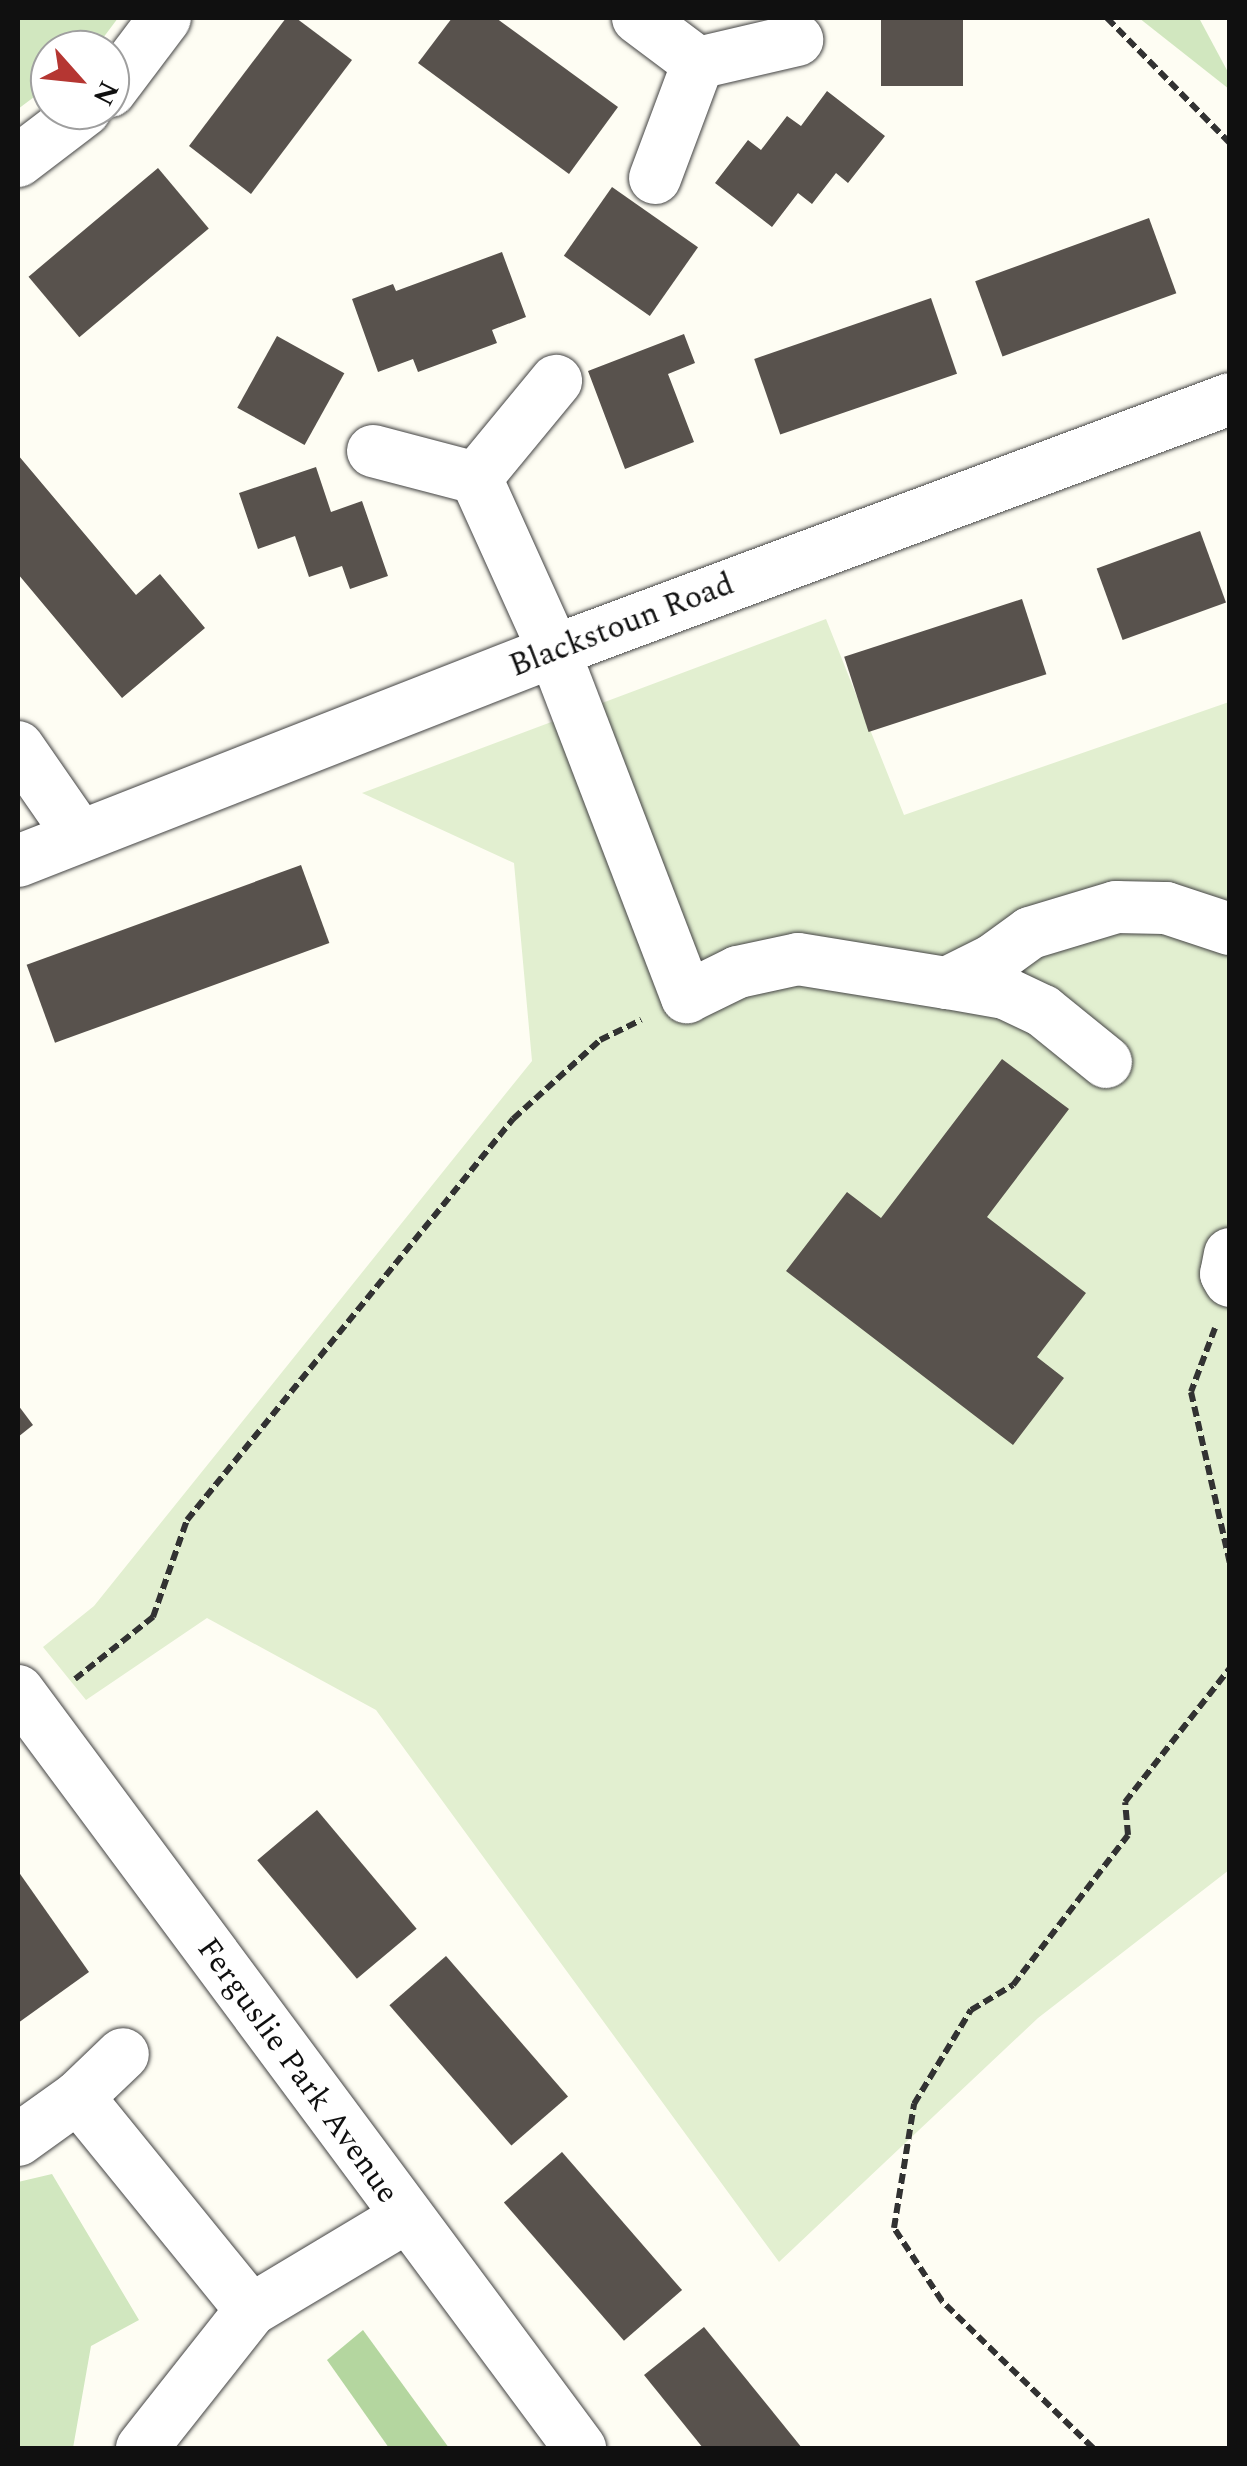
<!DOCTYPE html>
<html>
<head>
<meta charset="utf-8">
<style>
  body { margin:0 }
  #map { position:relative; width:1247px; height:2466px; overflow:hidden; background:#fefdf3; font-family:Spectral,serif }
  div>[style] { position:absolute }
  .green>* { inset:0; background:#d1e7bf }
  .forest>* { inset:0; background:#b4d69f }
  .pitch>* { inset:0; background:#e2efd0 }
  .building>* { inset:0; background:#58524d; transform-origin:0 0 }
  .path>* { height:6px; margin-top:-3px; transform-origin:0; background:repeating-linear-gradient(90deg,#323232 0 10px,transparent 0 15px) }
  .roads { filter:drop-shadow(0 0 2px #434343) drop-shadow(0 0 2px #434343) }
  .minor>* { height:52px; margin:-26px; padding:0 26px; transform-origin:26px; border-radius:26px; background:#fff }
  span { translate:-50% -50%; white-space:nowrap; text-align:center; line-height:1.15; -webkit-text-stroke:10px #fff; paint-order:stroke }
  .street-label { font-size:32px; color:#101010 }
  .frame { position:absolute; inset:0; border:20px solid #101010; pointer-events:none }
  .north { position:absolute; left:30px; top:30px; width:100px; height:100px; box-sizing:border-box; background:#fff; border:2px solid #9f9f9f; border-radius:50%; rotate:117deg; font-size:28px; font-weight:700; line-height:40px; text-align:center; color:#101010 }
  .north::after { content:''; display:block; margin:auto; width:35px; height:45px; background:#b53632; clip-path:polygon(50% 0,100% 100%,50% 72%,0 100%) }
</style>
</head>
<body>
<div id="map">
  <div class="green">
    <div style="clip-path:polygon(18px 18px,118px 18px,94px 50px,50px 50px,50px 85px,18px 109px)"></div>
    <div style="clip-path:polygon(1139px 18px,1199px 18px,1229px 74px,1229px 89px)"></div>
    <div style="clip-path:polygon(52px 2174px,139px 2320px,91px 2346px,73px 2448px,18px 2448px,18px 2182px)"></div>
  </div>
  <div class="forest">
    <div style="clip-path:polygon(363px 2330px,449px 2448px,389px 2448px,327px 2360px)"></div>
  </div>
  <div class="pitch">
    <div style="clip-path:polygon(826px 619px,904px 815px,1229px 702px,1229px 1870px,1038px 2018px,779px 2262px,376px 1710px,207px 1618px,86px 1700px,43px 1647px,94px 1606px,532px 1061px,514px 863px,362px 793px)"></div>
  </div>
  <div class="building">
    <div style="clip-path:polygon(286px 18px,296px 18px,352px 60px,251px 194px,189px 146px)"></div>
    <div style="clip-path:polygon(452px 18px,496px 18px,618px 107px,569px 174px,418px 63px)"></div>
    <div style="left:881px;top:18px;width:82px;height:68px"></div>
    <div style="clip-path:polygon(827px 91px,885px 136px,848px 183px,836px 173px,812px 204px,798px 193px,772px 227px,715px 183px,748px 140px,761px 150px,787px 116px,801px 126px)"></div>
    <div style="left:158px;top:168px;width:79px;height:169px;rotate:50deg"></div>
    <div style="left:612px;top:187px;width:105px;height:84px;rotate:35deg"></div>
    <div style="left:1149px;top:218px;width:80px;height:185px;rotate:70deg"></div>
    <div style="clip-path:polygon(502px 252px,526px 317px,492px 330px,497px 343px,418px 372px,413px 359px,378px 372px,352px 299px,393px 284px,396px 291px)"></div>
    <div style="left:931px;top:298px;width:80px;height:187px;rotate:71deg"></div>
    <div style="clip-path:polygon(684px 334px,695px 363px,668px 374px,694px 442px,625px 469px,588px 371px)"></div>
    <div style="left:277px;top:336px;width:77px;height:82px;rotate:29deg"></div>
    <div style="clip-path:polygon(18px 455px,136px 595px,160px 574px,205px 628px,122px 698px,18px 574px)"></div>
    <div style="clip-path:polygon(316px 467px,331px 512px,362px 501px,388px 576px,350px 589px,342px 566px,309px 577px,295px 536px,258px 549px,239px 493px)"></div>
    <div style="left:1200px;top:531px;width:76px;height:110px;rotate:70deg"></div>
    <div style="left:1022px;top:599px;width:79px;height:187px;rotate:72deg"></div>
    <div style="left:301px;top:865px;width:83px;height:292px;rotate:70deg"></div>
    <div style="clip-path:polygon(1002px 1059px,1069px 1109px,987px 1217px,1086px 1293px,1037px 1357px,1064px 1378px,1013px 1445px,786px 1271px,847px 1192px,881px 1218px)"></div>
    <div style="clip-path:polygon(18px 1405px,33px 1425px,18px 1437px)"></div>
    <div style="left:317px;top:1810px;width:155px;height:78px;rotate:50deg"></div>
    <div style="clip-path:polygon(18px 1871px,89px 1972px,18px 2023px)"></div>
    <div style="left:446px;top:1956px;width:186px;height:75px;rotate:49deg"></div>
    <div style="left:562px;top:2152px;width:183px;height:77px;rotate:49deg"></div>
    <div style="clip-path:polygon(704px 2327px,802px 2448px,703px 2448px,644px 2375px)"></div>
  </div>
  <div class="path">
    <div style="left:1107px;top:18px;width:175px;rotate:45.5deg"></div>
    <div style="left:1215px;top:1328px;width:68px;rotate:110.6deg"></div>
    <div style="left:1191px;top:1392px;width:175px;rotate:77.2deg"></div>
    <div style="left:75px;top:1679px;width:100px;rotate:-38.5deg"></div>
    <div style="left:153px;top:1617px;width:103px;rotate:-70.7deg"></div>
    <div style="left:187px;top:1520px;width:517px;rotate:-50.89deg"></div>
    <div style="left:513px;top:1119px;width:118px;rotate:-42.2deg"></div>
    <div style="left:600px;top:1040px;width:46px;rotate:-26deg"></div>
    <div style="left:1093px;top:2448px;width:211px;rotate:-135.8deg"></div>
    <div style="left:942px;top:2301px;width:87px;rotate:-123.3deg"></div>
    <div style="left:894px;top:2228px;width:126px;rotate:-80.8deg"></div>
    <div style="left:914px;top:2104px;width:110px;rotate:-58.8deg"></div>
    <div style="left:971px;top:2010px;width:49px;rotate:-30.8deg"></div>
    <div style="left:1013px;top:1985px;width:189px;rotate:-52.5deg"></div>
    <div style="left:1128px;top:1835px;width:33px;rotate:-95deg"></div>
    <div style="left:1125px;top:1802px;width:170px;rotate:-51.9deg"></div>
  </div>
  <div class="roads">
    <div class="minor">
      <div style="left:638px;top:18px;width:75px;rotate:36.9deg"></div>
      <div style="left:110px;top:91px;width:91px;rotate:-53deg"></div>
      <div style="left:18px;top:161px;width:84px;rotate:-37.3deg"></div>
      <div style="left:655px;top:178px;width:123px;rotate:-69.5deg"></div>
      <div style="left:698px;top:63px;width:102px;rotate:-13.1deg"></div>
      <div style="left:373px;top:451px;width:106px;rotate:14.7deg"></div>
      <div style="left:476px;top:478px;width:126px;rotate:-50.5deg"></div>
      <div style="left:476px;top:478px;width:190px;rotate:65.7deg"></div>
      <div style="left:554px;top:651px;width:371px;rotate:69deg"></div>
      <div style="left:687px;top:997px;width:57px;rotate:-26.1deg"></div>
      <div style="left:738px;top:972px;width:61px;rotate:-12.2deg"></div>
      <div style="left:798px;top:959px;width:151px;rotate:9.2deg"></div>
      <div style="left:947px;top:983px;width:51px;rotate:-26.6deg"></div>
      <div style="left:993px;top:960px;width:46px;rotate:-36.1deg"></div>
      <div style="left:1030px;top:933px;width:90px;rotate:-16.8deg"></div>
      <div style="left:1116px;top:907px;width:50px;rotate:1.1deg"></div>
      <div style="left:1166px;top:908px;width:67px;rotate:18.2deg"></div>
      <div style="left:18px;top:747px;width:107px;rotate:55.3deg"></div>
      <div style="left:18px;top:861px;width:576px;rotate:-21.39deg"></div>
      <div style="left:554px;top:651px;width:721px;rotate:-20.44deg"></div>
      <div style="left:947px;top:983px;width:59px;rotate:9.8deg"></div>
      <div style="left:1005px;top:993px;width:42px;rotate:25.3deg"></div>
      <div style="left:1043px;top:1011px;width:81px;rotate:39deg"></div>
      <div style="left:1230px;top:1254px;width:20px;rotate:101deg"></div>
      <div style="left:1226px;top:1274px;width:8px;rotate:60deg"></div>
      <div style="left:18px;top:1691px;width:943px;rotate:53.41deg"></div>
      <div style="left:78px;top:2097px;width:274px;rotate:50.9deg"></div>
      <div style="left:18px;top:2140px;width:74px;rotate:-35.6deg"></div>
      <div style="left:78px;top:2097px;width:62px;rotate:-43.7deg"></div>
      <div style="left:142px;top:2448px;width:176px;rotate:-51.7deg"></div>
      <div style="left:251px;top:2310px;width:179px;rotate:-30.9deg"></div>
    </div>
  </div>
  <div class="street-label">
    <span style="left:622px;top:626px;rotate:-21deg">Blackstoun Road</span>
    <span style="left:297px;top:2071px;rotate:54deg">Ferguslie Park Avenue</span>
  </div>
  <div class="frame"></div>
  <div class="north">N</div>
</div>
</body>
</html>
